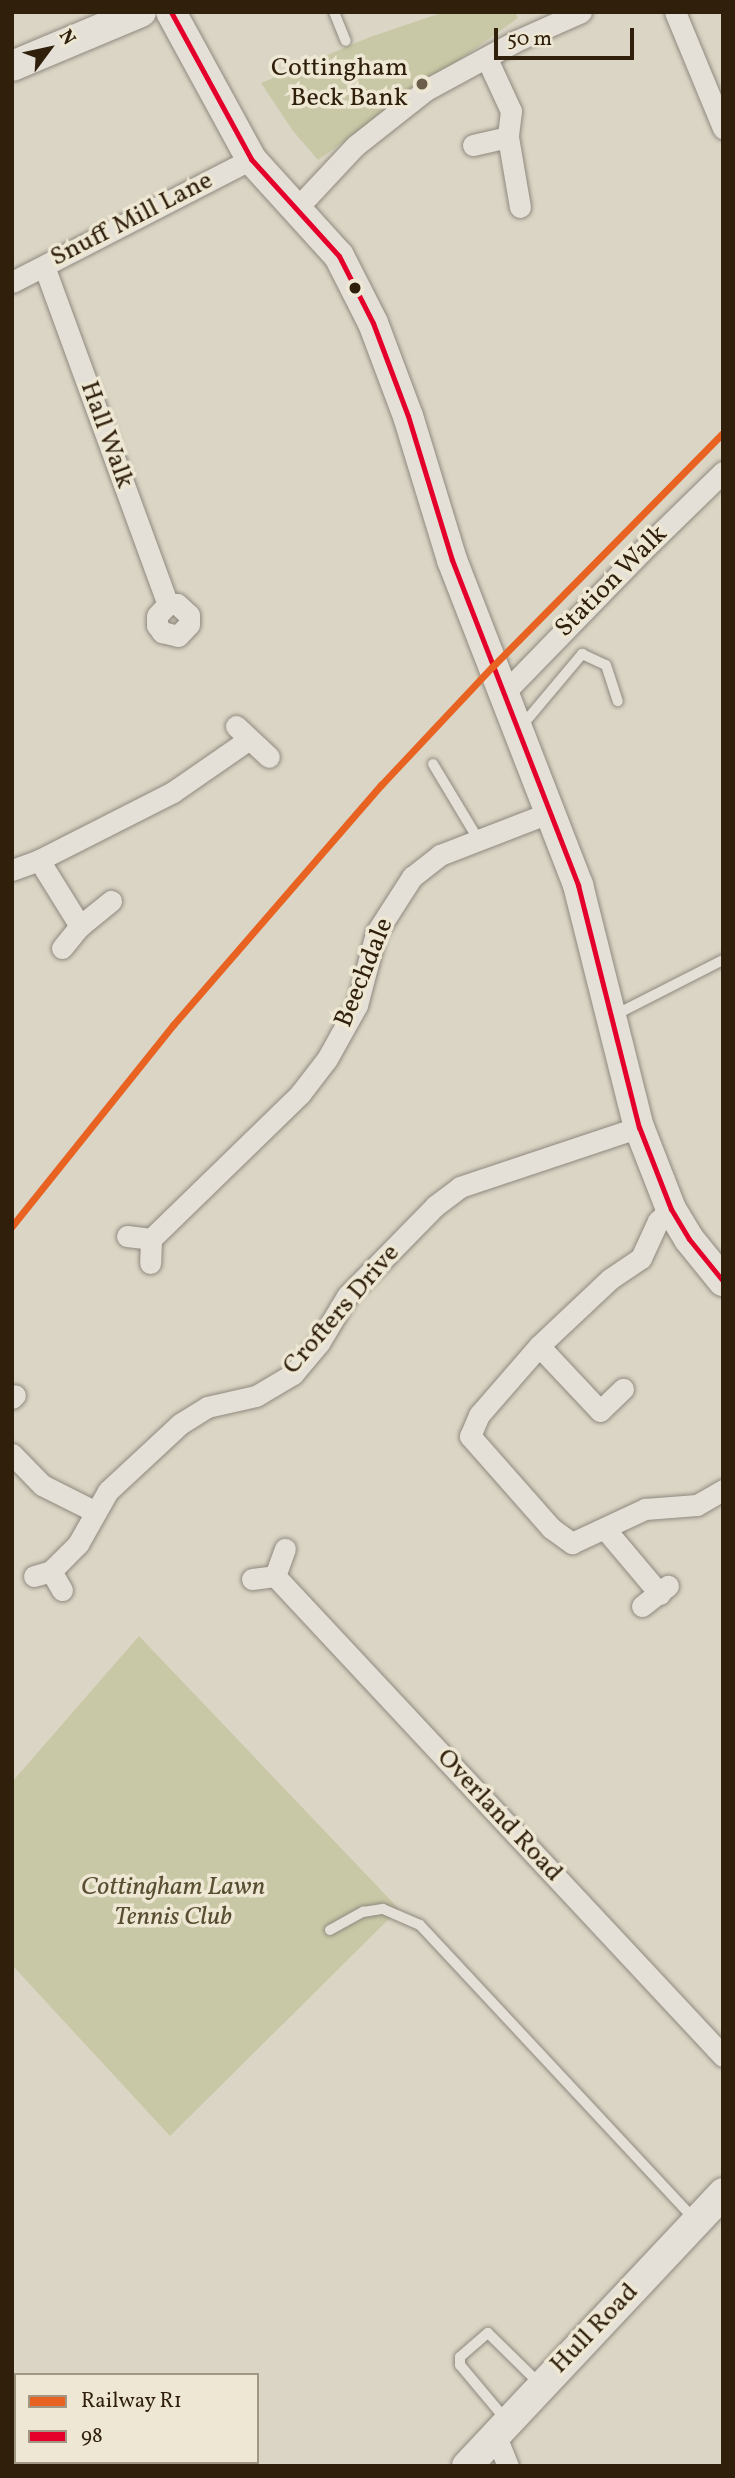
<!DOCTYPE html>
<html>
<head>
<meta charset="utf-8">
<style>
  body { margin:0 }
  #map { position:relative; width:735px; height:2478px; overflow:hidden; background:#dbd5c5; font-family:Vollkorn,serif }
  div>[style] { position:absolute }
  .green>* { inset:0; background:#c9c8a6 }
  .roads { filter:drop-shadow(0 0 2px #8f897e) drop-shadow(0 0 2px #8f897e) }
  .lane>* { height:10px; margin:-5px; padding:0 5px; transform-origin:5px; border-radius:5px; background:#e4e0d8 }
  .street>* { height:21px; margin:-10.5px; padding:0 10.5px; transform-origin:10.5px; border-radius:10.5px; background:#e4e0d8 }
  .secondary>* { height:30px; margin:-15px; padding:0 15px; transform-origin:15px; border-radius:15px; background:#e4e0d8 }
  .rail>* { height:5px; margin-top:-2.5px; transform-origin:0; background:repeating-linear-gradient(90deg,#a19e95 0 12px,transparent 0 24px) }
  .bus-1>* { height:5px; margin:-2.5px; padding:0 2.5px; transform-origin:2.5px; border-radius:2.5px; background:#e4002b }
  .rail-1>* { height:7px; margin:-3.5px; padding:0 3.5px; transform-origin:3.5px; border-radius:3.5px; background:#e86221 }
  .dots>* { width:19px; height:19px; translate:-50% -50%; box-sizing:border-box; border:4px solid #ede7d3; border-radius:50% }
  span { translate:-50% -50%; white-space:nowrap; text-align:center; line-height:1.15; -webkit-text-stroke:7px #ede7d3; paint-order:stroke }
  .poi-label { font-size:26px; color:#2f1f0b }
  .right { translate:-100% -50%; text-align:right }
  .street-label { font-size:26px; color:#2f1f0b }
  .park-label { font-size:26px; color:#594e32; font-style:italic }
  .frame { position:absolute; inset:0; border:14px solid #2f1f0b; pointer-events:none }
  .legend { position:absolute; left:14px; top:2373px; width:245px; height:91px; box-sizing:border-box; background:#ede7d3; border:2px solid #a19783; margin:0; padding:9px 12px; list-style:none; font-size:21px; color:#2f1f0b }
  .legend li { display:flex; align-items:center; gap:14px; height:35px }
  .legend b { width:35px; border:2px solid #a19783 }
  .north { position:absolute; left:14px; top:14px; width:70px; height:70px; -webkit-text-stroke:5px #ede7d3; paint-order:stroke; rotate:57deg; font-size:19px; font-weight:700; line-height:28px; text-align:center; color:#2f1f0b }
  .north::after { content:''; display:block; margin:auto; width:24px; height:32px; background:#2f1f0b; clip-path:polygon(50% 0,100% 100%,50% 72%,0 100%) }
  .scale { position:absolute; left:494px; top:28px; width:140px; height:32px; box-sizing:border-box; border:4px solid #2f1f0b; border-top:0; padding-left:9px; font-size:21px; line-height:24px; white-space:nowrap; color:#2f1f0b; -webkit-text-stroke:5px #ede7d3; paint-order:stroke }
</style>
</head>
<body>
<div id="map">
  <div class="green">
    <div style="clip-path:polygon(444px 12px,515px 12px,518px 18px,318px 160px,293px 131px,261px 83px,370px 37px)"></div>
    <div style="clip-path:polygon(139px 1636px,399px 1909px,170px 2136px,12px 1965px,12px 1782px)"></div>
  </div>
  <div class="roads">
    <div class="lane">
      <div style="left:334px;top:12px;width:31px;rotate:68deg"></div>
      <div style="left:520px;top:728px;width:97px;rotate:-50deg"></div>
      <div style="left:582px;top:654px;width:26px;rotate:25deg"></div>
      <div style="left:606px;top:665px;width:38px;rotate:72deg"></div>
      <div style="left:433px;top:764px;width:87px;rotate:59deg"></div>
      <div style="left:613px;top:1016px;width:123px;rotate:-27deg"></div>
      <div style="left:330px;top:1930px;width:38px;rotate:-29deg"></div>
      <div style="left:363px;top:1912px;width:20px;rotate:-9deg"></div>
      <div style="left:383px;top:1909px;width:40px;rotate:23.4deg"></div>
      <div style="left:420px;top:1925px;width:403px;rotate:47deg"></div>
      <div style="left:507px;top:2421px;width:73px;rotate:-130deg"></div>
      <div style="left:460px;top:2365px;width:8px;rotate:-90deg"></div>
      <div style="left:460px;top:2357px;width:37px;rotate:-41deg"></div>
      <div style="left:488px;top:2333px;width:74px;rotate:44.5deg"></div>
    </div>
    <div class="street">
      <div style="left:675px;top:12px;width:126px;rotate:67.5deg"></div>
      <div style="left:487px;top:59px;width:57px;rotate:65.2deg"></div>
      <div style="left:511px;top:111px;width:26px;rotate:97deg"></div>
      <div style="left:508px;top:137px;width:71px;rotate:80.3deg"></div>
      <div style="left:473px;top:145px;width:36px;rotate:-13deg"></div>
      <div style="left:298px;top:207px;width:83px;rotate:-46.9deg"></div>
      <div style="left:355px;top:146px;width:90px;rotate:-38.3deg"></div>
      <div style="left:426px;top:90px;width:102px;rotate:-28.6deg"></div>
      <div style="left:516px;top:41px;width:71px;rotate:-24deg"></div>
      <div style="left:44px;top:266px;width:360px;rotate:69.9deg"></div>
      <div style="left:168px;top:604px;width:16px;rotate:133deg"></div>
      <div style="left:157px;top:616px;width:9px;rotate:90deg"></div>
      <div style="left:157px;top:625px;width:9px;rotate:54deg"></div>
      <div style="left:162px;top:632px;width:16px;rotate:14deg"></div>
      <div style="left:178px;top:636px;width:16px;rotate:-47deg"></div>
      <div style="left:189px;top:624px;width:9px;rotate:-90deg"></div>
      <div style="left:189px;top:615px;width:16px;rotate:-137deg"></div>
      <div style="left:177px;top:604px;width:9px;rotate:180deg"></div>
      <div style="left:12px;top:282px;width:269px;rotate:-27.2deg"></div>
      <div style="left:504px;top:693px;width:197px;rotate:-45.8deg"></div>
      <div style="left:641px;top:552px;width:115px;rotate:-44.3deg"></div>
      <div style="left:236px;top:726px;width:45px;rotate:43.2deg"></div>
      <div style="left:39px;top:860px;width:78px;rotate:58.2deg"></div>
      <div style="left:12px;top:870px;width:29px;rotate:-20deg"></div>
      <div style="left:39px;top:860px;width:150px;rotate:-26.9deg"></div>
      <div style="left:173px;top:792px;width:91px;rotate:-34.7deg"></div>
      <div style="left:62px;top:948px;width:28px;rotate:-51deg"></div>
      <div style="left:80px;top:926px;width:40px;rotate:-39deg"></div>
      <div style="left:671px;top:1209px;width:18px;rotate:137deg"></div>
      <div style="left:658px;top:1221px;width:41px;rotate:114.7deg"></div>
      <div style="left:641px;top:1258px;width:37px;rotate:146deg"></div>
      <div style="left:610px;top:1279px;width:98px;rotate:136.7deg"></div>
      <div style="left:539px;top:1346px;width:91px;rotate:131deg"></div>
      <div style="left:479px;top:1415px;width:23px;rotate:113deg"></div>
      <div style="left:470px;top:1436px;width:123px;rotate:48.6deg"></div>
      <div style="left:551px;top:1528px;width:26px;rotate:36deg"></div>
      <div style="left:572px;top:1543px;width:81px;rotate:-25deg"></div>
      <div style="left:645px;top:1509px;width:52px;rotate:-4.4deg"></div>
      <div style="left:697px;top:1505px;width:30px;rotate:-30deg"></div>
      <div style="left:127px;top:1236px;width:24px;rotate:7deg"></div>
      <div style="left:151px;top:1239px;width:24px;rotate:92deg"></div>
      <div style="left:151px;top:1239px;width:208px;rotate:-44.2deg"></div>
      <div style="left:300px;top:1094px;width:44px;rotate:-52.4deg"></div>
      <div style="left:327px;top:1059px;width:62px;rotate:-60.9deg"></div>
      <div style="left:357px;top:1005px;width:74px;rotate:-75.2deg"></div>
      <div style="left:376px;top:933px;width:67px;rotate:-57.3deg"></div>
      <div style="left:412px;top:877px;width:36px;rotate:-38deg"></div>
      <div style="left:440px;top:855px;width:119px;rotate:-21.2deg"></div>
      <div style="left:539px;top:1346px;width:89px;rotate:46.8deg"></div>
      <div style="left:600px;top:1411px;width:32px;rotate:-44deg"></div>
      <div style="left:12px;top:1398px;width:4px;rotate:-45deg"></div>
      <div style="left:12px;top:1454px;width:43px;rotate:45.9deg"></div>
      <div style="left:42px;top:1485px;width:60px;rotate:26.6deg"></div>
      <div style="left:605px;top:1529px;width:85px;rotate:49.8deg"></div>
      <div style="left:51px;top:1571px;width:38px;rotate:-45deg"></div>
      <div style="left:78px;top:1544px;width:61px;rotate:-60.5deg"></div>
      <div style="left:108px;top:1491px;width:98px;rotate:-42.9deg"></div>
      <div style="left:180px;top:1424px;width:32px;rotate:-32deg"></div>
      <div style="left:207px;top:1407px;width:50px;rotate:-12.7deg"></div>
      <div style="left:256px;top:1396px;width:43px;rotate:-30.7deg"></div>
      <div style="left:293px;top:1374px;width:40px;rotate:-50deg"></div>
      <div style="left:319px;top:1343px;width:55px;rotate:-59.2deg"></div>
      <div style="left:347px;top:1296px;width:126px;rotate:-45.6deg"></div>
      <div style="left:435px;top:1206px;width:31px;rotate:-37deg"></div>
      <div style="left:460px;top:1187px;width:189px;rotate:-18.5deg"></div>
      <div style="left:34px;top:1576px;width:18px;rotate:-16deg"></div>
      <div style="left:51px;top:1571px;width:22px;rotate:60deg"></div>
      <div style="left:275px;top:1576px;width:657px;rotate:46.97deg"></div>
      <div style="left:252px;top:1579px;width:23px;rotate:-7deg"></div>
      <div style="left:275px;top:1576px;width:29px;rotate:-70deg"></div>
      <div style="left:642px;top:1606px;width:33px;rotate:-38deg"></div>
      <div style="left:495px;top:2434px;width:35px;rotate:68deg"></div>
    </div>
    <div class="secondary">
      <div style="left:171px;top:12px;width:167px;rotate:61.4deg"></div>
      <div style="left:251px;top:159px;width:131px;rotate:47.8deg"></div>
      <div style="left:339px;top:256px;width:75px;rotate:63.1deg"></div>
      <div style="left:373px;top:323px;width:99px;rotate:69.4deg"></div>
      <div style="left:408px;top:416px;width:151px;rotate:73deg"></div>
      <div style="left:452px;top:560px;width:349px;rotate:68.8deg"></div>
      <div style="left:578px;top:885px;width:250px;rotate:75.9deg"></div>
      <div style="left:639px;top:1127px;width:88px;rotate:68.7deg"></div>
      <div style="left:671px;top:1209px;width:35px;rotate:59deg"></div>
      <div style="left:689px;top:1239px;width:54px;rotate:51deg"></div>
      <div style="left:12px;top:66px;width:140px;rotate:-22.7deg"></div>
      <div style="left:467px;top:2466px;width:374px;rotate:-46.8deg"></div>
    </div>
  </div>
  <div class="rail">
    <div style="left:12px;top:1226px;width:258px;rotate:-51.3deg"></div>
    <div style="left:173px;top:1025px;width:318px;rotate:-49.1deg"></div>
    <div style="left:381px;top:785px;width:162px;rotate:-46.8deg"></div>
    <div style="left:492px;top:667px;width:329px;rotate:-45.4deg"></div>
  </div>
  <div class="bus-1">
    <div style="left:171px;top:12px;width:167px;rotate:61.4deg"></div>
    <div style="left:251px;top:159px;width:131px;rotate:47.8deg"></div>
    <div style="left:339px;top:256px;width:75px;rotate:63.1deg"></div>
    <div style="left:373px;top:323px;width:99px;rotate:69.4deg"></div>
    <div style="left:408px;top:416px;width:151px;rotate:73deg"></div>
    <div style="left:452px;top:560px;width:349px;rotate:68.8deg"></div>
    <div style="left:578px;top:885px;width:250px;rotate:75.9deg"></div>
    <div style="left:639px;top:1127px;width:88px;rotate:68.7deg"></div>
    <div style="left:671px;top:1209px;width:35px;rotate:59deg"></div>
    <div style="left:689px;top:1239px;width:54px;rotate:51deg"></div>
  </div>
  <div class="rail-1">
    <div style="left:12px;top:1226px;width:258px;rotate:-51.3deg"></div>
    <div style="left:173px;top:1025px;width:318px;rotate:-49.1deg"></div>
    <div style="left:381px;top:785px;width:162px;rotate:-46.8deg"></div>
    <div style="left:492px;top:667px;width:329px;rotate:-45.4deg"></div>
  </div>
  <div class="dots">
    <div style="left:422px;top:84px;background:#6b5f4c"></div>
    <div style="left:355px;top:288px;background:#2f1f0b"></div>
  </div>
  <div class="poi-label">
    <span class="right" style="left:408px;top:84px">Cottingham<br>Beck Bank</span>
  </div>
  <div class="street-label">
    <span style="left:132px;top:220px;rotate:-27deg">Snuff Mill Lane</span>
    <span style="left:106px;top:435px;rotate:70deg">Hall Walk</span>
    <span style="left:612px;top:582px;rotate:-45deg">Station Walk</span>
    <span style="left:365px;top:973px;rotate:-68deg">Beechdale</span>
    <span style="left:342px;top:1310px;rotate:-49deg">Crofters Drive</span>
    <span style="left:499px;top:1816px;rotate:47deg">Overland Road</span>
    <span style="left:595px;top:2329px;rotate:-46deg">Hull Road</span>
  </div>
  <div class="park-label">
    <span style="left:173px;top:1903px">Cottingham Lawn<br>Tennis Club</span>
  </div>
  <div class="frame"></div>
  <ul class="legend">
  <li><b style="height:9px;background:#e86221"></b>Railway R1</li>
  <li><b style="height:9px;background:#e4002b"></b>98</li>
  </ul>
  <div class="north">N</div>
  <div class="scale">50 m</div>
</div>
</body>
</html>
